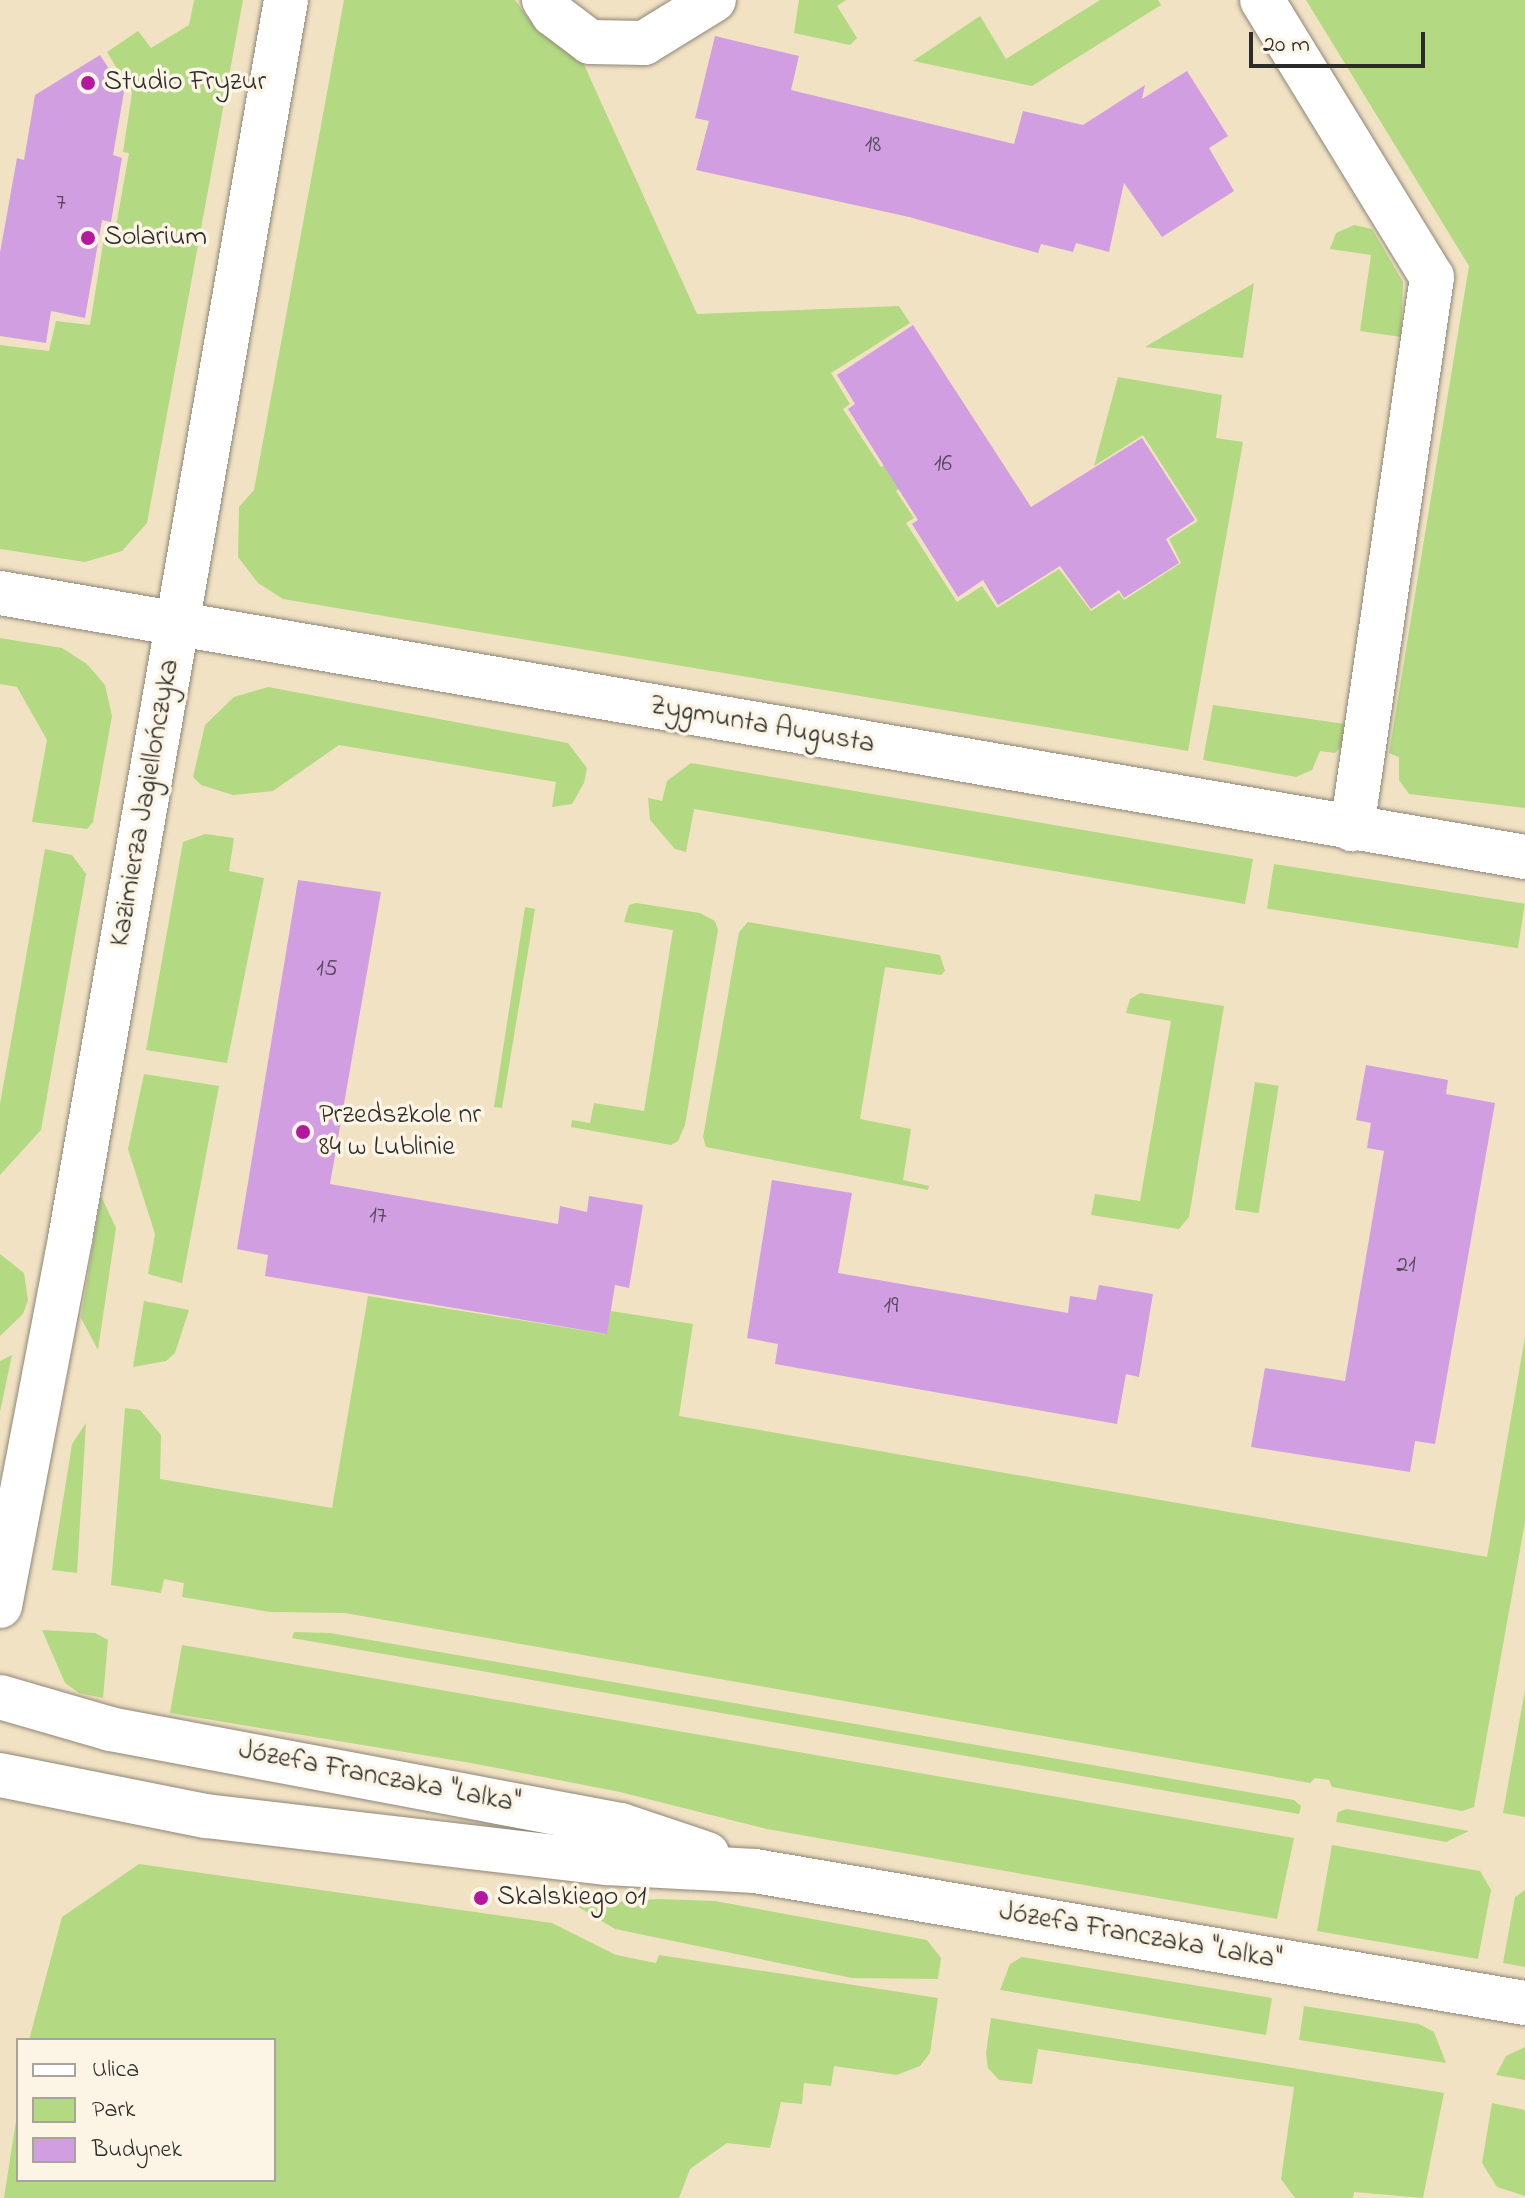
<!DOCTYPE html>
<html>
<head>
<meta charset="utf-8">
<style>
  body { margin:0 }
  #map { position:relative; width:1525px; height:2198px; overflow:hidden; background:#f2e2c4; font-family:"Indie Flower",sans-serif }
  div>[style] { position:absolute }
  .green>* { inset:0; background:#b3d983; transform-origin:0 0 }
  .building>* { inset:0; background:#d19ee1 }
  .roads { filter:drop-shadow(0 0 2px #8e8678) drop-shadow(0 0 2px #8e8678) }
  .minor>* { height:44px; margin:-22px; padding:0 22px; transform-origin:22px; border-radius:22px; background:#fff }
  .tertiary>* { height:44px; margin:-22px; padding:0 22px; transform-origin:22px; border-radius:22px; background:#fff }
  .dots>* { width:22px; height:22px; translate:-50% -50%; box-sizing:border-box; border:4px solid #fcf5e5; border-radius:50% }
  span { translate:-50% -50%; white-space:nowrap; text-align:center; line-height:1.15; -webkit-text-stroke:7px #fcf5e5; paint-order:stroke }
  .number-label { font-size:24px; color:#544858 }
  .number-label span { -webkit-text-stroke-width:0 }
  .poi-label { font-size:28px; color:#2b2b2b }
  .left { translate:0 -50%; text-align:left }
  .street-label { font-size:28px; color:#2b2b2b }
  .legend { position:absolute; left:16px; top:2038px; width:260px; height:144px; box-sizing:border-box; background:#fcf5e5; border:2px solid #a8a49b; margin:0; padding:10px 14px; list-style:none; font-size:24px; color:#2b2b2b }
  .legend li { display:flex; align-items:center; gap:16px; height:40px }
  .legend b { width:40px; border:2px solid #a8a49b }
  .scale { position:absolute; left:1249px; top:32px; width:176px; height:36px; box-sizing:border-box; border:4px solid #2b2b2b; border-top:0; padding-left:10px; font-size:24px; line-height:28px; white-space:nowrap; color:#2b2b2b; -webkit-text-stroke:6px #fcf5e5; paint-order:stroke }
</style>
</head>
<body>
<div id="map">
  <div class="green">
    <div style="clip-path:polygon(194px 0,243px 0,147px 523px,122px 551px,85px 562px,0 549px,0 345px,49px 351px,56px 321px,90px 325px,106px 225px,116px 226px,129px 153px,123px 152px,132px 93px,107px 52px,138px 31px,151px 48px,189px 25px)"></div>
    <div style="clip-path:polygon(344px 0,515px 0,538px 32px,581px 58px,697px 314px,899px 306px,910px 323px,831px 373px,850px 404px,843px 409px,881px 467px,890px 462px,904px 485px,896px 491px,914px 518px,906px 523px,957px 602px,982px 586px,997px 608px,1059px 569px,1091px 611px,1119px 593px,1124px 600px,1181px 563px,1169px 539px,1198px 521px,1143px 435px,1094px 466px,1118px 377px,1222px 395px,1216px 438px,1243px 442px,1188px 751px,283px 599px,258px 583px,238px 557px,239px 507px,254px 490px)"></div>
    <div style="clip-path:polygon(799px 0,846px 0,837px 6px,857px 38px,850px 45px,794px 33px)"></div>
    <div style="clip-path:polygon(1100px 0,1158px 0,1161px 5px,1032px 86px,913px 61px,980px 16px,1006px 59px)"></div>
    <div style="clip-path:polygon(1306px 0,1525px 0,1525px 808px,1409px 794px,1399px 780px,1399px 757px,1389px 753px,1469px 266px)"></div>
    <div style="clip-path:polygon(1354px 225px,1372px 229px,1403px 282px,1401px 337px,1360px 331px,1371px 255px,1330px 249px,1336px 233px)"></div>
    <div style="clip-path:polygon(1254px 283px,1243px 358px,1145px 347px)"></div>
    <div style="clip-path:polygon(0 638px,62px 648px,87px 664px,105px 685px,112px 716px,93px 822px,87px 829px,32px 822px,47px 740px,17px 687px,0 684px)"></div>
    <div style="clip-path:polygon(268px 687px,568px 743px,587px 768px,584px 783px,572px 804px,552px 807px,556px 782px,339px 745px,273px 791px,233px 795px,201px 785px,193px 777px,205px 725px,234px 697px)"></div>
    <div style="clip-path:polygon(1213px 705px,1345px 724px,1345px 742px,1335px 753px,1320px 751px,1312px 770px,1296px 777px,1203px 760px)"></div>
    <div style="clip-path:polygon(691px 763px,1253px 859px,1245px 904px,694px 809px,686px 852px,675px 849px,650px 820px,648px 798px,662px 801px,667px 781px)"></div>
    <div style="clip-path:polygon(205px 834px,234px 838px,229px 871px,264px 878px,227px 1063px,146px 1050px,183px 842px)"></div>
    <div style="clip-path:polygon(45px 849px,72px 855px,86px 874px,41px 1130px,0 1175px,0 1104px)"></div>
    <div style="left:1274px;top:864px;width:254px;height:45px;rotate:9deg"></div>
    <div style="clip-path:polygon(636px 903px,700px 913px,715px 921px,718px 930px,685px 1125px,678px 1141px,671px 1145px,571px 1127px,572px 1120px,590px 1123px,594px 1103px,644px 1111px,673px 930px,624px 922px,629px 905px)"></div>
    <div style="clip-path:polygon(525px 907px,535px 909px,502px 1108px,494px 1107px)"></div>
    <div style="clip-path:polygon(748px 922px,940px 955px,945px 971px,941px 975px,885px 967px,860px 1119px,911px 1129px,903px 1180px,929px 1186px,928px 1190px,706px 1147px,703px 1137px,739px 932px)"></div>
    <div style="clip-path:polygon(1140px 993px,1224px 1006px,1189px 1217px,1179px 1229px,1091px 1215px,1095px 1194px,1140px 1201px,1171px 1021px,1126px 1013px,1130px 999px)"></div>
    <div style="clip-path:polygon(144px 1074px,219px 1086px,182px 1283px,148px 1274px,155px 1234px,128px 1149px)"></div>
    <div style="left:1255px;top:1082px;width:24px;height:129px;rotate:9deg"></div>
    <div style="clip-path:polygon(101px 1196px,116px 1228px,98px 1350px,81px 1318px)"></div>
    <div style="clip-path:polygon(0 1254px,24px 1273px,28px 1300px,23px 1314px,0 1336px)"></div>
    <div style="clip-path:polygon(368px 1296px,606px 1334px,611px 1311px,693px 1324px,679px 1416px,1487px 1557px,1525px 1337px,1525px 1522px,1474px 1807px,1462px 1811px,1332px 1787px,1329px 1780px,1315px 1778px,1310px 1783px,345px 1613px,270px 1612px,182px 1597px,184px 1583px,164px 1579px,161px 1593px,111px 1585px,125px 1408px,140px 1410px,161px 1435px,160px 1479px,332px 1508px)"></div>
    <div style="clip-path:polygon(144px 1301px,189px 1310px,175px 1353px,166px 1361px,133px 1367px)"></div>
    <div style="clip-path:polygon(12px 1355px,0 1412px,0 1361px)"></div>
    <div style="clip-path:polygon(86px 1423px,77px 1573px,52px 1570px,72px 1444px)"></div>
    <div style="clip-path:polygon(42px 1630px,95px 1633px,108px 1640px,103px 1698px,79px 1693px,65px 1683px)"></div>
    <div style="clip-path:polygon(294px 1632px,330px 1633px,1294px 1800px,1301px 1806px,1299px 1814px,292px 1638px)"></div>
    <div style="clip-path:polygon(182px 1645px,1294px 1838px,1277px 1919px,767px 1829px,620px 1792px,471px 1763px,170px 1713px)"></div>
    <div style="clip-path:polygon(1525px 1690px,1525px 1817px,1503px 1813px)"></div>
    <div style="clip-path:polygon(1347px 1809px,1469px 1831px,1446px 1842px,1336px 1822px,1338px 1812px)"></div>
    <div style="clip-path:polygon(1332px 1845px,1480px 1871px,1491px 1890px,1478px 1959px,1317px 1931px)"></div>
    <div style="clip-path:polygon(139px 1864px,552px 1923px,616px 1955px,656px 1963px,659px 1955px,938px 1998px,930px 2053px,920px 2066px,897px 2075px,834px 2066px,831px 2086px,804px 2083px,802px 2104px,781px 2102px,770px 2148px,727px 2143px,690px 2169px,679px 2198px,4px 2198px,18px 2108px,18px 2180px,274px 2180px,274px 2040px,29px 2040px,62px 1917px)"></div>
    <div style="clip-path:polygon(1525px 1890px,1525px 1967px,1503px 1963px,1515px 1897px)"></div>
    <div style="clip-path:polygon(658px 1899px,715px 1901px,927px 1940px,941px 1958px,938px 1979px,852px 1978px,615px 1929px,575px 1905px)"></div>
    <div style="clip-path:polygon(1022px 1957px,1272px 1998px,1266px 2035px,1000px 1990px,1010px 1964px)"></div>
    <div style="clip-path:polygon(1304px 2006px,1419px 2024px,1434px 2032px,1446px 2063px,1299px 2040px)"></div>
    <div style="clip-path:polygon(991px 2018px,1444px 2093px,1423px 2198px,1354px 2192px,1353px 2198px,1295px 2198px,1281px 2179px,1294px 2087px,1038px 2049px,1032px 2084px,999px 2080px,988px 2068px,986px 2053px)"></div>
    <div style="clip-path:polygon(1525px 2047px,1525px 2080px,1496px 2075px,1506px 2056px)"></div>
    <div style="clip-path:polygon(1492px 2103px,1525px 2110px,1525px 2196px,1497px 2187px,1482px 2163px)"></div>
  </div>
  <div class="building">
    <div style="clip-path:polygon(715px 36px,799px 56px,791px 90px,1014px 144px,1023px 111px,1083px 125px,1145px 85px,1142px 99px,1187px 71px,1228px 136px,1209px 148px,1234px 191px,1162px 237px,1124px 183px,1109px 252px,1076px 243px,1073px 252px,1041px 244px,1038px 253px,909px 217px,696px 170px,709px 121px,695px 118px)"></div>
    <div style="clip-path:polygon(100px 55px,124px 92px,113px 155px,122px 158px,111px 222px,102px 220px,85px 318px,51px 311px,46px 343px,0 336px,0 253px,17px 158px,24px 160px,35px 95px)"></div>
    <div style="clip-path:polygon(913px 325px,1031px 507px,1142px 438px,1195px 520px,1166px 539px,1179px 563px,1124px 598px,1119px 590px,1091px 609px,1060px 566px,998px 605px,983px 580px,958px 597px,912px 524px,918px 520px,848px 409px,855px 404px,837px 375px)"></div>
    <div style="clip-path:polygon(298px 880px,381px 892px,330px 1184px,558px 1224px,560px 1206px,587px 1212px,589px 1196px,643px 1205px,629px 1288px,615px 1285px,607px 1334px,265px 1276px,268px 1255px,237px 1249px)"></div>
    <div style="clip-path:polygon(1366px 1065px,1448px 1080px,1446px 1094px,1495px 1103px,1435px 1444px,1415px 1441px,1410px 1472px,1251px 1447px,1265px 1368px,1345px 1381px,1384px 1151px,1367px 1148px,1371px 1123px,1356px 1120px)"></div>
    <div style="clip-path:polygon(772px 1180px,852px 1193px,838px 1273px,1068px 1313px,1070px 1296px,1096px 1300px,1099px 1285px,1153px 1294px,1139px 1377px,1126px 1374px,1117px 1424px,775px 1364px,778px 1344px,747px 1338px)"></div>
  </div>
  <div class="roads">
    <div class="minor">
      <div style="left:544px;top:0;width:17px;rotate:57deg"></div>
      <div style="left:553px;top:14px;width:46px;rotate:37.1deg"></div>
      <div style="left:590px;top:42px;width:54px;rotate:1.1deg"></div>
      <div style="left:644px;top:43px;width:82px;rotate:-31.6deg"></div>
      <div style="left:1262px;top:0;width:325px;rotate:58.5deg"></div>
      <div style="left:1432px;top:277px;width:558px;rotate:98.25deg"></div>
      <div style="left:0;top:593px;width:1548px;rotate:9.82deg"></div>
      <div style="left:0;top:1606px;width:374px;rotate:-79.2deg"></div>
      <div style="left:70px;top:1239px;width:1258px;rotate:-80.11deg"></div>
    </div>
    <div class="tertiary">
      <div style="left:0;top:1697px;width:115px;rotate:16.2deg"></div>
      <div style="left:110px;top:1729px;width:520px;rotate:10.64deg"></div>
      <div style="left:621px;top:1825px;width:91px;rotate:18.6deg"></div>
      <div style="left:0;top:1775px;width:210px;rotate:11.3deg"></div>
      <div style="left:206px;top:1816px;width:404px;rotate:6.7deg"></div>
      <div style="left:607px;top:1863px;width:148px;rotate:3.1deg"></div>
      <div style="left:755px;top:1871px;width:781px;rotate:9.73deg"></div>
    </div>
  </div>
  <div class="dots">
    <div style="left:88px;top:83px;background:#b5179e"></div>
    <div style="left:88px;top:238px;background:#b5179e"></div>
    <div style="left:303px;top:1132px;background:#b5179e"></div>
    <div style="left:481px;top:1898px;background:#b5179e"></div>
  </div>
  <div class="number-label">
    <span style="left:873px;top:146px">18</span>
    <span style="left:61px;top:204px">7</span>
    <span style="left:943px;top:465px">16</span>
    <span style="left:327px;top:970px">15</span>
    <span style="left:378px;top:1217px">17</span>
    <span style="left:1406px;top:1266px">21</span>
    <span style="left:891px;top:1307px">19</span>
  </div>
  <div class="poi-label">
    <span class="left" style="left:104px;top:83px">Studio Fryzur</span>
    <span class="left" style="left:104px;top:238px">Solarium</span>
    <span class="left" style="left:319px;top:1132px">Przedszkole nr<br>84 w Lublinie</span>
    <span class="left" style="left:497px;top:1898px">Skalskiego 01</span>
  </div>
  <div class="street-label">
    <span style="left:762px;top:726px;rotate:10deg">Zygmunta Augusta</span>
    <span style="left:146px;top:803px;rotate:-80deg">Kazimierza Jagiellończyka</span>
    <span style="left:379px;top:1778px;rotate:11deg">Józefa Franczaka "Lalka"</span>
    <span style="left:1140px;top:1937px;rotate:10deg">Józefa Franczaka "Lalka"</span>
  </div>
  <ul class="legend">
  <li><b style="height:10px;background:#fff"></b>Ulica</li>
  <li><b style="height:22px;background:#b3d983"></b>Park</li>
  <li><b style="height:22px;background:#d19ee1"></b>Budynek</li>
  </ul>
  <div class="scale">20 m</div>
</div>
</body>
</html>
